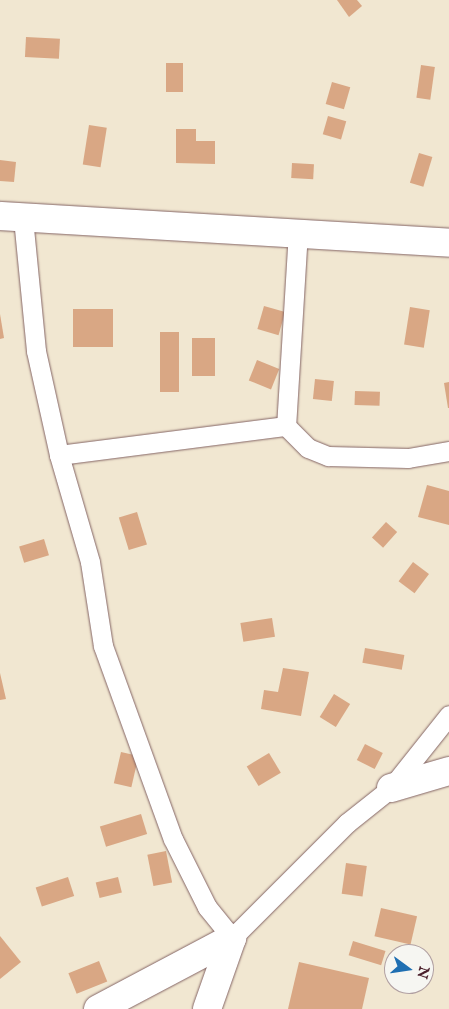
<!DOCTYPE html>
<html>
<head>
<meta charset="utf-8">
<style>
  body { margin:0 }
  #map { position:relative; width:449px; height:1009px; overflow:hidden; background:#f1e7d1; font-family:"IM FELL English",serif }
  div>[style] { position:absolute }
  .building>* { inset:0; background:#d9a784; transform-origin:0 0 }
  .roads { filter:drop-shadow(0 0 1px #846565) drop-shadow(0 0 1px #846565) }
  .lane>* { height:19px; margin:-9.5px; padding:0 9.5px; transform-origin:9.5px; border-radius:9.5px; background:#fff }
  .street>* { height:28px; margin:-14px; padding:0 14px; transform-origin:14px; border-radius:14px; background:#fff }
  span { translate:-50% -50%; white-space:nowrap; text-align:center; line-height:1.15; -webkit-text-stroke:4px #f6f6f2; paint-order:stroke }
  .north { position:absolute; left:384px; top:944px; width:50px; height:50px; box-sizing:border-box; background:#f6f6f2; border:1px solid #b1a0a2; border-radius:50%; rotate:104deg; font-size:14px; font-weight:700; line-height:20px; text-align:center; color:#4a1f2b }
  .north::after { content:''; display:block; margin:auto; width:18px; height:22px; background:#1f6fb2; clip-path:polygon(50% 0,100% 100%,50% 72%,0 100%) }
</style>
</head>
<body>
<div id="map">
  <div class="building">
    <div style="clip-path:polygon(337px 0,357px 0,362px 6px,349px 17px)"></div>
    <div style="left:26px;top:37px;width:34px;height:20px;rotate:3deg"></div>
    <div style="left:166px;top:63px;width:17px;height:29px"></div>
    <div style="left:421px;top:65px;width:14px;height:33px;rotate:8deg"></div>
    <div style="left:332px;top:82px;width:19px;height:23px;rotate:16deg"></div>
    <div style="left:328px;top:116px;width:19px;height:19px;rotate:16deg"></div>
    <div style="left:89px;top:125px;width:18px;height:40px;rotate:9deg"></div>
    <div style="clip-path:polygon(176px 129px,196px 129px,196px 141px,215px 141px,215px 164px,176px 163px)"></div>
    <div style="left:419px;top:153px;width:14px;height:31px;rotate:17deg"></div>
    <div style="clip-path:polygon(0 160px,16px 162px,14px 182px,0 181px)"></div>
    <div style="left:292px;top:163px;width:22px;height:15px;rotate:3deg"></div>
    <div style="left:264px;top:306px;width:22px;height:24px;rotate:16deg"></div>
    <div style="left:410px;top:307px;width:20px;height:38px;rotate:9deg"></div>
    <div style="left:113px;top:309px;width:38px;height:40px;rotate:90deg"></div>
    <div style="clip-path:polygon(0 314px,4px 338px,0 339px)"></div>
    <div style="left:160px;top:332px;width:19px;height:60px"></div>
    <div style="left:192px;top:338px;width:23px;height:38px"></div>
    <div style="left:257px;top:360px;width:24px;height:22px;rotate:22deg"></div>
    <div style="left:315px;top:379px;width:19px;height:20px;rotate:6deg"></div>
    <div style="clip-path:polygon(449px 382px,449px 408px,448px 408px,444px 383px)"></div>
    <div style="left:355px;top:391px;width:25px;height:14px;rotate:2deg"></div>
    <div style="clip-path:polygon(427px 485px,449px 491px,449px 525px,418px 517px)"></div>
    <div style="left:137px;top:512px;width:34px;height:19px;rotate:73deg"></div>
    <div style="left:386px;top:522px;width:15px;height:21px;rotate:42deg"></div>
    <div style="left:44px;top:539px;width:17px;height:26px;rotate:73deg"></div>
    <div style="left:413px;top:562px;width:20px;height:24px;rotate:37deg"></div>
    <div style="left:272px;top:618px;width:19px;height:32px;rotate:81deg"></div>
    <div style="left:365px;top:648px;width:40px;height:15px;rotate:10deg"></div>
    <div style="clip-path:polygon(283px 668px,309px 672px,301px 716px,261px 709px,264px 690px,278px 692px)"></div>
    <div style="clip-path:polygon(0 673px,6px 699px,0 700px)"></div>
    <div style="left:334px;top:694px;width:19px;height:27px;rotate:32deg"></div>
    <div style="left:365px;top:744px;width:20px;height:18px;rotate:27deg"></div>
    <div style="left:121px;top:752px;width:18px;height:32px;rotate:13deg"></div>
    <div style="left:269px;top:753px;width:23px;height:26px;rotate:59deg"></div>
    <div style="left:141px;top:814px;width:21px;height:43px;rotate:73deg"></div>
    <div style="left:166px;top:851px;width:32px;height:19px;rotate:79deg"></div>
    <div style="left:346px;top:863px;width:21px;height:31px;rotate:8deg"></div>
    <div style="left:68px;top:877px;width:20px;height:34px;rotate:72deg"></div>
    <div style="left:118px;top:877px;width:16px;height:23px;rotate:76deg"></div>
    <div style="left:381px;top:908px;width:37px;height:29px;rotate:13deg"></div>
    <div style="clip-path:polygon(0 936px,21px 962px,0 979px)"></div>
    <div style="left:353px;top:941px;width:34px;height:15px;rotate:17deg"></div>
    <div style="left:99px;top:961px;width:22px;height:33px;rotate:68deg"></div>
    <div style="clip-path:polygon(299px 962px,369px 978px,362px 1009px,288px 1009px)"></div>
  </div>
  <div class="roads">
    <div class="lane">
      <div style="left:23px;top:218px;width:134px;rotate:84.4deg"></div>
      <div style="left:36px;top:351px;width:107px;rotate:77.5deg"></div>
      <div style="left:59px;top:455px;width:111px;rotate:73.8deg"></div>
      <div style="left:90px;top:562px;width:85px;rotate:81.2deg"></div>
      <div style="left:103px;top:646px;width:205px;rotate:70.1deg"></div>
      <div style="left:173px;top:839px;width:76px;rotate:63.4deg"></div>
      <div style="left:207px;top:907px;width:40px;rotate:51deg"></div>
      <div style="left:232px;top:938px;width:163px;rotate:-45deg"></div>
      <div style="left:347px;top:823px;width:56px;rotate:-38.5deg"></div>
      <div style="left:391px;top:788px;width:93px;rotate:-51.5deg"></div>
      <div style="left:298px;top:231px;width:195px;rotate:93.5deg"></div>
      <div style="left:286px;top:426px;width:31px;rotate:45deg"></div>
      <div style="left:308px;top:448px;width:22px;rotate:22deg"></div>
      <div style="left:328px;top:456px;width:80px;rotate:1.4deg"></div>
      <div style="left:408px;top:458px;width:42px;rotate:-9.7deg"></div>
      <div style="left:59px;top:455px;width:229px;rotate:-7.3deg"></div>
    </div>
    <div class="street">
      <div style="left:0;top:216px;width:450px;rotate:3.4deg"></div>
      <div style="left:391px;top:788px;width:60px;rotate:-16.3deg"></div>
      <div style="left:98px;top:1009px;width:152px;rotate:-27.9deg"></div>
      <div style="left:207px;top:1009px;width:75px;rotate:-70.6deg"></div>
    </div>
  </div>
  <div class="north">N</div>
</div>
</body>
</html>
